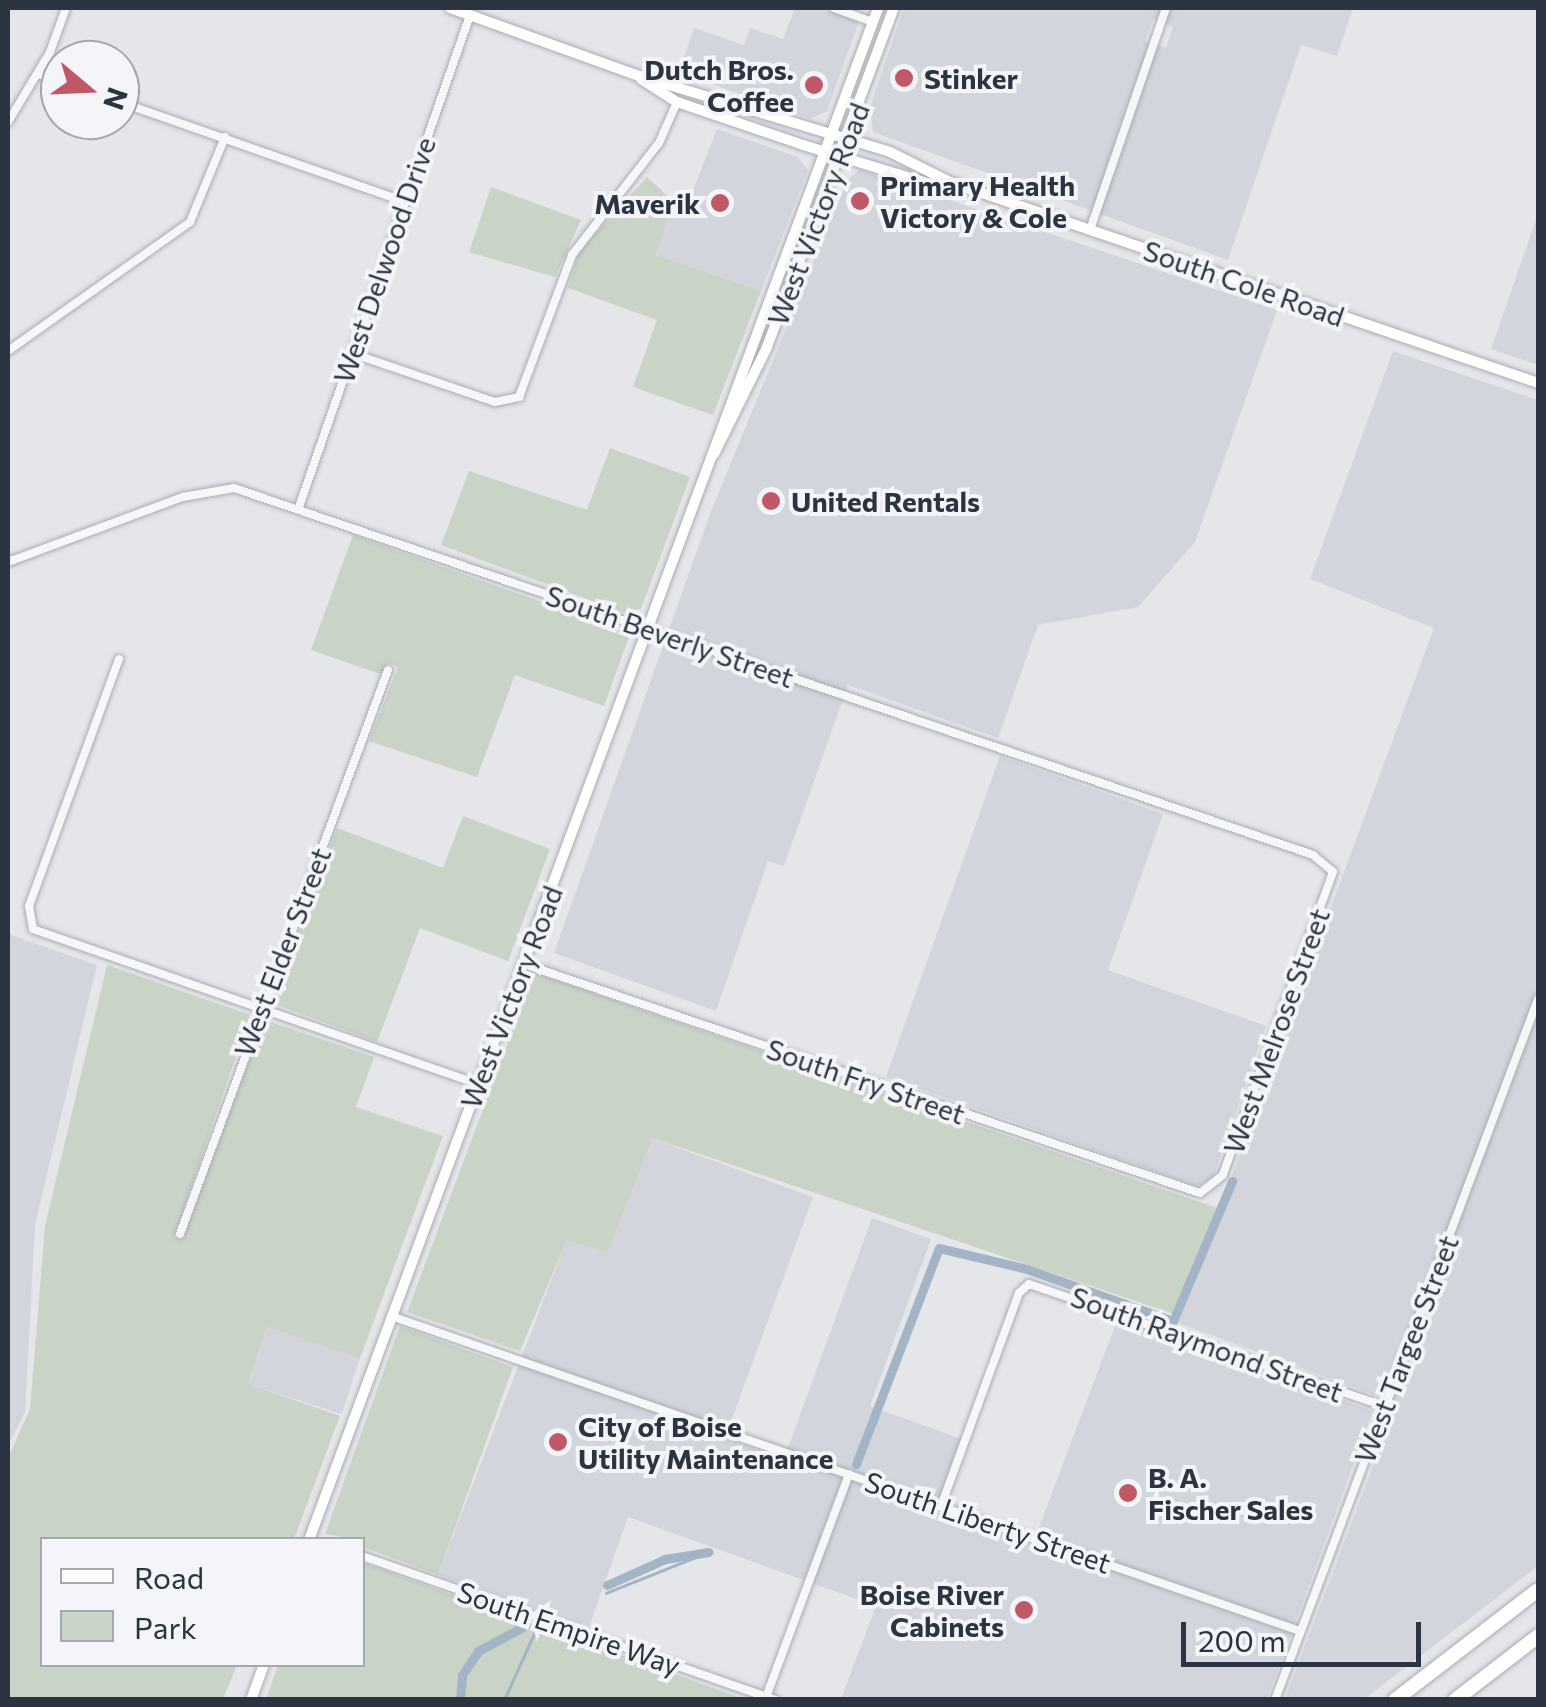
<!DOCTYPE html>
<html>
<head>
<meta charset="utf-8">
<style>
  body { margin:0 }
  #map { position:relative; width:1546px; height:1707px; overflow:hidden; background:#e4e6ea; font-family:Commissioner,sans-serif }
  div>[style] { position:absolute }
  .built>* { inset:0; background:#d2d5dc; transform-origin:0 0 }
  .green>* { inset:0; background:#c9d3c6 }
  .stream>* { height:2.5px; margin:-1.25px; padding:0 1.25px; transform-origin:1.25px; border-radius:1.25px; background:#a3b4c6 }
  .canal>* { height:9px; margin:-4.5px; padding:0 4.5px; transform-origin:4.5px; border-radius:4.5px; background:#a3b4c6 }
  .roads { filter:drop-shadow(0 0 2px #a9adb4) drop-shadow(0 0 2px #a9adb4) }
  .minor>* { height:8px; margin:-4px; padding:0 4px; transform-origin:4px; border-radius:4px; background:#f6f7f9 }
  .secondary>* { height:10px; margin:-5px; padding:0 5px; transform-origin:5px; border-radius:5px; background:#fff }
  .motorway>* { height:14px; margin:-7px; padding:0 7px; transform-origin:7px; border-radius:7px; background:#fff }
  .dots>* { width:28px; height:28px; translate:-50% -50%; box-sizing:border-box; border:5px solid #f3f5f8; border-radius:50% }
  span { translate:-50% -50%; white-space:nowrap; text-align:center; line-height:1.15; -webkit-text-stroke:8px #f3f5f8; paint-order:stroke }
  .poi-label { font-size:28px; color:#2d3441; font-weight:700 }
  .right { translate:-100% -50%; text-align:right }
  .left { translate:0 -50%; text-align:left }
  .street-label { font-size:28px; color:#2d3441 }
  .frame { position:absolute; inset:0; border:10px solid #2d3441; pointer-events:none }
  .legend { position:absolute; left:40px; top:1537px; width:325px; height:130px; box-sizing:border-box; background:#f3f5f8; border:2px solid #a4a8af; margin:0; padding:12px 18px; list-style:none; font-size:30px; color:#2d3441 }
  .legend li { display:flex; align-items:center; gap:20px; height:50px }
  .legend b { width:50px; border:2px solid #a4a8af }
  .north { position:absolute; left:40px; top:40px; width:100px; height:100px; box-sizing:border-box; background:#f3f5f8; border:2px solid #a4a8af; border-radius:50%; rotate:109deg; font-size:28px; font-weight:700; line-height:40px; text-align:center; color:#2d3441 }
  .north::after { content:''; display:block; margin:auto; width:35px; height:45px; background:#c05868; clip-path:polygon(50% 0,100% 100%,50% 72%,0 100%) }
  .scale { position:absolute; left:1181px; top:1622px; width:240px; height:45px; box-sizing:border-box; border:5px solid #2d3441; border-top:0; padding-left:12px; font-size:30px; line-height:35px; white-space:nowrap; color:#2d3441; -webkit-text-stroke:8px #f3f5f8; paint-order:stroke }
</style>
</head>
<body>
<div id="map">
  <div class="built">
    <div style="clip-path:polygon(795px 8px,862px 13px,827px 111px,810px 119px,679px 72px,694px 28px,744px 45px,750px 28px,783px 39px)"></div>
    <div style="clip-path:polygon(evenodd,904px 8px,1353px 8px,1337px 56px,1301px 45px,1228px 260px,873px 132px,870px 107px,904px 8px,1153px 20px,1173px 26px,1166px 48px,1145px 41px,1153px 20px)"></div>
    <div style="clip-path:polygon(717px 129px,798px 157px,808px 170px,761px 291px,656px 255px,673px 201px,694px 188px)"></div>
    <div style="clip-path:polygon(860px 170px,1277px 310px,1195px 542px,1138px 607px,1038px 625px,998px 738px,848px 685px,784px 866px,768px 861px,716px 1011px,554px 953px,710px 514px,847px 180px)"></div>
    <div style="clip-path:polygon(1538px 214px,1538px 365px,1491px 349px)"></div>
    <div style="clip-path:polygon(1393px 351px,1538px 400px,1538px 1566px,1364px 1699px,1285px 1699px,1397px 1403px,1178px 1323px,1434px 628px,1310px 579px)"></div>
    <div style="clip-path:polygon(1000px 756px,1163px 814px,1108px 970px,1266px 1026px,1213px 1178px,1197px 1186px,886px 1077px)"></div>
    <div style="clip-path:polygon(8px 925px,11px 935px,97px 965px,35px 1225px,25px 1412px,8px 1446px)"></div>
    <div style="clip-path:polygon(651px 1138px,813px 1197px,725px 1438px,784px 1459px,872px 1218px,931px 1239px,870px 1406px,961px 1439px,937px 1512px,1032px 1546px,1118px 1318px,1373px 1411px,1267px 1699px,841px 1699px,876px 1606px,628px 1517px,589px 1627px,438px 1575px,567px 1239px,608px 1252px)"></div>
    <div style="left:267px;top:1327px;width:98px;height:60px;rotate:18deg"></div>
  </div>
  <div class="green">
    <div style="clip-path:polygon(647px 177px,673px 201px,656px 255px,761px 291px,713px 415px,633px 387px,657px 320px,568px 288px,579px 252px)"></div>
    <div style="clip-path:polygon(491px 187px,581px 220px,555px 277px,469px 252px)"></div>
    <div style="clip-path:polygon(610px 448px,690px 477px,641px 609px,623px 612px,441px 545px,469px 471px,587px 510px)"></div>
    <div style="clip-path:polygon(353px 535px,623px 631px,629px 637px,604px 706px,515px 675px,477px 777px,369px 741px,398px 667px,387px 663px,383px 675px,311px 650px)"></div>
    <div style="clip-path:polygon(463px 816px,550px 849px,508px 961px,420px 928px,377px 1042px,272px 1003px,337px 828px,443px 868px)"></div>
    <div style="clip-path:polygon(107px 965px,250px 1015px,174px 1237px,183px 1238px,262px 1019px,374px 1057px,356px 1107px,443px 1136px,360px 1358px,267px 1327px,248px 1384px,340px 1416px,294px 1539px,42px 1540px,42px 1664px,237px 1665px,223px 1699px,8px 1700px,8px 1458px,30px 1409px,45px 1226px)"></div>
    <div style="clip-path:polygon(534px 973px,1220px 1209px,1180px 1316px,652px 1138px,608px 1252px,567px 1240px,520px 1351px,407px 1312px)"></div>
    <div style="clip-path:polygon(400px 1326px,513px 1367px,438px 1575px,363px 1547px,362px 1540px,325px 1534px)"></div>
    <div style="clip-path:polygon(363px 1563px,744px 1699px,266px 1699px,278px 1665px,362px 1664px)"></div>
  </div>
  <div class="stream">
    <div style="left:606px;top:1593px;width:110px;rotate:-21.9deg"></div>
    <div style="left:504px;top:1700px;width:78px;rotate:-65.7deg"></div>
  </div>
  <div class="canal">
    <div style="left:856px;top:1464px;width:231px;rotate:-69deg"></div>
    <div style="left:939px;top:1248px;width:90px;rotate:13.4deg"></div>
    <div style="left:1027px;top:1269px;width:155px;rotate:19.6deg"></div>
    <div style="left:1173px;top:1321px;width:152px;rotate:-67.1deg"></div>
    <div style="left:607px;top:1585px;width:64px;rotate:-24.1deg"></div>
    <div style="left:665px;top:1559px;width:44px;rotate:-9.2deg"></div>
    <div style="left:460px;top:1700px;width:25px;rotate:-85deg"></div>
    <div style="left:462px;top:1675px;width:29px;rotate:-56deg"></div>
    <div style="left:478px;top:1651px;width:51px;rotate:-28.1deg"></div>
  </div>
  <div class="roads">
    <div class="minor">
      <div style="left:834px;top:8px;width:41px;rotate:19.7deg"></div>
      <div style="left:38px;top:74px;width:23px;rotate:18deg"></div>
      <div style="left:120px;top:102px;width:302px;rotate:19.3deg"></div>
      <div style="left:8px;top:122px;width:82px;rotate:-59deg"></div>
      <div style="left:50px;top:52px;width:47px;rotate:-70deg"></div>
      <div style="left:1090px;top:230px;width:235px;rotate:-71.1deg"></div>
      <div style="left:8px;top:351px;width:223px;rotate:-35.3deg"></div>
      <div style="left:190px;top:222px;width:92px;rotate:-67.6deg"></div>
      <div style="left:351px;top:353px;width:152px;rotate:18.8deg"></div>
      <div style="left:495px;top:402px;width:25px;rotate:-12deg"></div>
      <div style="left:519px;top:397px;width:152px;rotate:-69.5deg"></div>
      <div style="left:572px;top:255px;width:142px;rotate:-52.2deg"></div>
      <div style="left:659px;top:143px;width:45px;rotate:-66.3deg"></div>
      <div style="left:299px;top:507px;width:521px;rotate:-70.83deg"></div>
      <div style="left:8px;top:562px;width:187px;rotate:-20.4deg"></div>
      <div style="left:183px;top:497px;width:52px;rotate:-10deg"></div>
      <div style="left:234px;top:488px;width:1140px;rotate:18.78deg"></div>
      <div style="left:1313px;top:855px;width:26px;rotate:40deg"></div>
      <div style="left:1333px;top:872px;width:322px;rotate:110deg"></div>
      <div style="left:1223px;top:1175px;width:29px;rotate:142deg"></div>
      <div style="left:1200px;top:1193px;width:714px;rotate:-161.29deg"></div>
      <div style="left:119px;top:659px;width:263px;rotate:110deg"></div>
      <div style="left:29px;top:906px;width:23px;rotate:80deg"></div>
      <div style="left:33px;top:929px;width:471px;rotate:19.2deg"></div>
      <div style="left:180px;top:1234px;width:601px;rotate:-69.76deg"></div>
      <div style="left:391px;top:1316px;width:962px;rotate:19.11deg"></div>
      <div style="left:941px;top:1506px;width:227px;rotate:-69.9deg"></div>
      <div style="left:1019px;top:1293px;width:13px;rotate:-42deg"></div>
      <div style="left:1029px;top:1284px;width:375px;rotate:19deg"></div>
      <div style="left:362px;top:1556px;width:438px;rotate:19.2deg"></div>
      <div style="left:765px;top:1700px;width:241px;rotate:-69.6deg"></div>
      <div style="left:1275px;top:1700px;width:749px;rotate:-69.43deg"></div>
    </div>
    <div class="secondary">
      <div style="left:450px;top:8px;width:201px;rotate:19.8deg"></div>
      <div style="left:639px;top:76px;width:262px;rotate:16.8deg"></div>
      <div style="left:890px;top:152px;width:67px;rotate:26.6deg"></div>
      <div style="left:950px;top:182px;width:621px;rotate:18.87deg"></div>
      <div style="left:641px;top:79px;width:43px;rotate:32.6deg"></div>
      <div style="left:677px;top:102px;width:133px;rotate:18.8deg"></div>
      <div style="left:803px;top:145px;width:133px;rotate:17.1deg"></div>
      <div style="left:930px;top:184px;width:20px;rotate:-6deg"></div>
      <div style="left:714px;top:454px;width:119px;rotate:-63.6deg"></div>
      <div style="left:767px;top:347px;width:362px;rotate:-69.5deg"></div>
      <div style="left:309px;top:1540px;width:1634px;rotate:-69.62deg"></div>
      <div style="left:251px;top:1700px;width:38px;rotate:-70deg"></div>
    </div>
    <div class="motorway">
      <div style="left:1395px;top:1700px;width:180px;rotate:-37.6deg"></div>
      <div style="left:1455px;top:1700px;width:105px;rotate:-37.6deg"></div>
    </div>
  </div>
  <div class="dots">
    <div style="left:904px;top:78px;background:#c05868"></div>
    <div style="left:814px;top:85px;background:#c05868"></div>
    <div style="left:860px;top:201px;background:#c05868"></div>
    <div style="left:720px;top:203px;background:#c05868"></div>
    <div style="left:771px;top:501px;background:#c05868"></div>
    <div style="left:558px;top:1442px;background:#c05868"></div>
    <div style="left:1128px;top:1493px;background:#c05868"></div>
    <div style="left:1024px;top:1610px;background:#c05868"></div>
  </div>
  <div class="poi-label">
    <span class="right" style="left:794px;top:85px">Dutch Bros.<br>Coffee</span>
    <span class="left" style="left:924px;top:78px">Stinker</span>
    <span class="left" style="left:880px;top:201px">Primary Health<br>Victory &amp; Cole</span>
    <span class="right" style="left:700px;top:203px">Maverik</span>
    <span class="left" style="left:791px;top:501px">United Rentals</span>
    <span class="left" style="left:578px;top:1442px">City of Boise<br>Utility Maintenance</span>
    <span class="left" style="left:1148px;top:1493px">B. A.<br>Fischer Sales</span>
    <span class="right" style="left:1004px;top:1610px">Boise River<br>Cabinets</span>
  </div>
  <div class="street-label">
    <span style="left:818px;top:214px;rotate:-69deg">West Victory Road</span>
    <span style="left:384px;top:260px;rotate:-71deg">West Delwood Drive</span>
    <span style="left:1244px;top:283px;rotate:19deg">South Cole Road</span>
    <span style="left:670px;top:636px;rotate:19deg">South Beverly Street</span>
    <span style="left:282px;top:952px;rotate:-69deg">West Elder Street</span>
    <span style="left:511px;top:997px;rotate:-69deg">West Victory Road</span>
    <span style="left:1276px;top:1031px;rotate:-70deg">West Melrose Street</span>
    <span style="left:866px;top:1081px;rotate:19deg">South Fry Street</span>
    <span style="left:1207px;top:1344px;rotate:20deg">South Raymond Street</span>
    <span style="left:1406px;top:1349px;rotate:-69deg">West Targee Street</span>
    <span style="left:988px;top:1522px;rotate:19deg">South Liberty Street</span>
    <span style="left:569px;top:1628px;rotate:19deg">South Empire Way</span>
  </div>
  <div class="frame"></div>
  <ul class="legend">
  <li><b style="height:12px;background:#fff"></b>Road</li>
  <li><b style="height:28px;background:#c9d3c6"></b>Park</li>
  </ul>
  <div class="north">N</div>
  <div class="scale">200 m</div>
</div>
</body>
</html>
